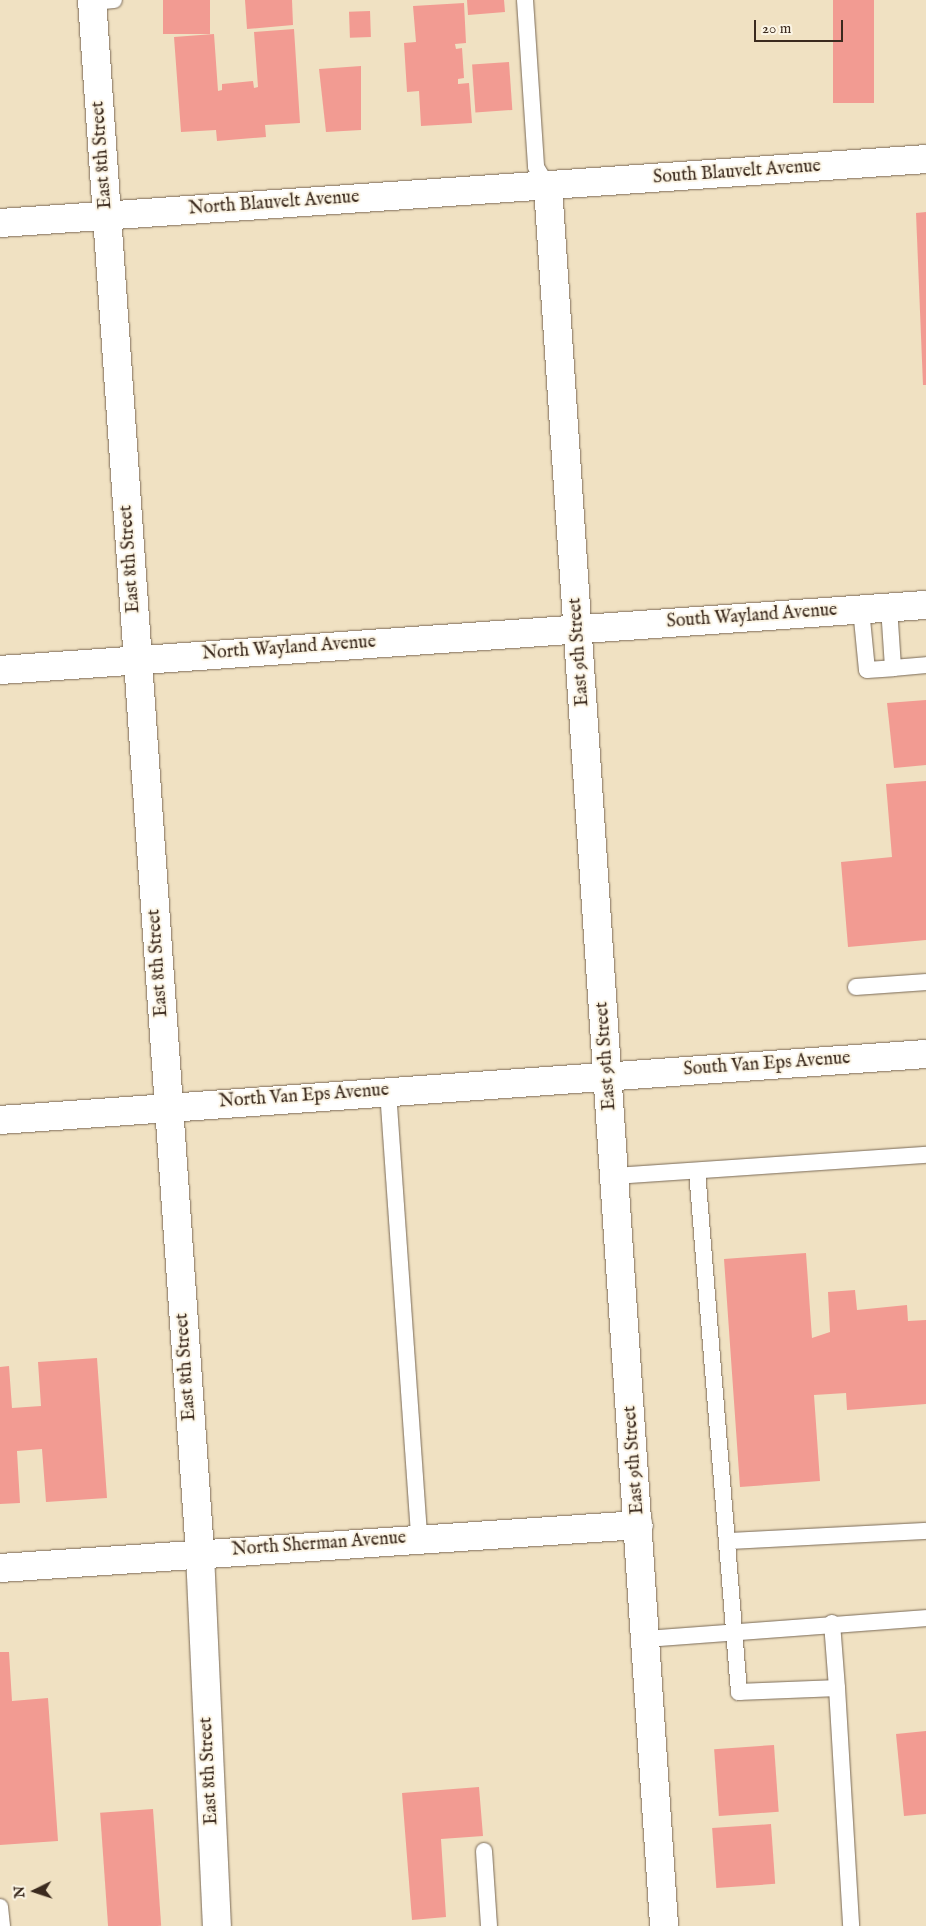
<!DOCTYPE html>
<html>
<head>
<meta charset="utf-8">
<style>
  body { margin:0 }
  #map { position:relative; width:926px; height:1926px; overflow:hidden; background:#f0e1c2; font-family:"IM FELL English",serif }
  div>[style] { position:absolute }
  .building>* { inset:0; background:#f29b92; transform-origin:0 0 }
  .roads { filter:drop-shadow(0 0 1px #7a6a57) drop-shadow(0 0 1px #7a6a57) }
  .lane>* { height:16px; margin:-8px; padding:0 8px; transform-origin:8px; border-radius:8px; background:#fff }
  .street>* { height:28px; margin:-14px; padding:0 14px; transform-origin:14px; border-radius:14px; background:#fff }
  .secondary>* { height:28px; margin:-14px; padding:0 14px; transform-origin:14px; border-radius:14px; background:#fff }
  span { translate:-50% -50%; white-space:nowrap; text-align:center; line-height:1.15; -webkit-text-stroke:4px #fcf5e5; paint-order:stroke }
  .street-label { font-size:18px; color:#3b2a1e }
  .north { position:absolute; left:10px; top:1866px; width:50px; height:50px; -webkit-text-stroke:4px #fcf5e5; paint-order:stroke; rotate:266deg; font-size:14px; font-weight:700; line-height:20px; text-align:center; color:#3b2a1e }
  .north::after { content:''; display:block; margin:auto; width:18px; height:22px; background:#3b2a1e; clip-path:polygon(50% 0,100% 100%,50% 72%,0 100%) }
  .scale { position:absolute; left:754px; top:20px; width:89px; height:22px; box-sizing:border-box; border:2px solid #3b2a1e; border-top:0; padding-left:6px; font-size:15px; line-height:18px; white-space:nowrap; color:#3b2a1e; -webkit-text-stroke:4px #fcf5e5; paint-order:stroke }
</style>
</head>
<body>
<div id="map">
  <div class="building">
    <div style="left:163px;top:0;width:47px;height:34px"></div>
    <div style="clip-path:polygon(245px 0,292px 0,293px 25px,247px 29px)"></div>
    <div style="clip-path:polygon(467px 0,504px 0,505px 12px,468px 15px)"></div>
    <div style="left:833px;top:0;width:41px;height:103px"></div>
    <div style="clip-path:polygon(464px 3px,466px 43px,455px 44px,456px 49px,462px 48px,464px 78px,458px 79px,458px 84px,469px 83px,472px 123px,421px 126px,419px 91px,407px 92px,404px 43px,416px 42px,413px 6px)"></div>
    <div style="left:370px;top:11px;width:26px;height:21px;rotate:88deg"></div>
    <div style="clip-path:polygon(294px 29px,300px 123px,265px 125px,266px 137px,217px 141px,216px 130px,181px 132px,174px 37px,214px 34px,218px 91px,222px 90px,222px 84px,253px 81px,254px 88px,258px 87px,254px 32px)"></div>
    <div style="left:509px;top:62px;width:48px;height:37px;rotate:86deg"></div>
    <div style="clip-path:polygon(361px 66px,361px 130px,326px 132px,319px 69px)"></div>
    <div style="clip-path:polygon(926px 212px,926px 385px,923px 385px,916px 213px)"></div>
    <div style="clip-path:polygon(926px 700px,926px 765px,894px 768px,887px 703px)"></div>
    <div style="clip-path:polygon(926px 781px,926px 940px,848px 947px,841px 862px,892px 857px,886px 784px)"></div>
    <div style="clip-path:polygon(806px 1253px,812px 1338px,830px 1332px,828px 1292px,855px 1290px,857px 1310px,907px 1305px,908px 1321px,926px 1320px,926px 1404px,847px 1410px,846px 1393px,814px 1395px,820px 1481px,740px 1487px,724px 1259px)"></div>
    <div style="clip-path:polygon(97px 1358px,107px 1498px,46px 1502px,42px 1449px,17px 1451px,20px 1503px,0 1504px,0 1367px,9px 1366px,12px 1408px,41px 1406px,38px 1362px)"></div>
    <div style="clip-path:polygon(0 1652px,9px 1652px,12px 1701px,48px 1698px,58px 1841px,0 1845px)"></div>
    <div style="clip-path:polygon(926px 1731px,926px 1814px,904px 1816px,896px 1734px)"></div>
    <div style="left:774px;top:1745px;width:67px;height:60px;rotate:86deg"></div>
    <div style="clip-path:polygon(479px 1787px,483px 1836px,441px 1839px,446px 1917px,412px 1920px,402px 1793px)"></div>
    <div style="left:153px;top:1809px;width:117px;height:53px;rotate:86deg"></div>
    <div style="left:771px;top:1824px;width:60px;height:59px;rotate:86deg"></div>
  </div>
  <div class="roads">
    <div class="lane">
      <div style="left:525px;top:0;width:167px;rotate:86.2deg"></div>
      <div style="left:536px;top:167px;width:23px;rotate:59deg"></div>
      <div style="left:92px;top:2px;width:22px;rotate:-5deg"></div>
      <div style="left:889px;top:607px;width:61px;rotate:86.2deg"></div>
      <div style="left:893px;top:668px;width:33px;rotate:-5deg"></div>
      <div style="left:861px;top:609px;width:61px;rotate:84.4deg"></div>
      <div style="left:867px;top:670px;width:26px;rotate:-4deg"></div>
      <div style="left:856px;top:987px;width:70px;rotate:-4.1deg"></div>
      <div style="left:388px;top:1091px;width:448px;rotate:86deg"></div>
      <div style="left:697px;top:1171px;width:523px;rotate:85.39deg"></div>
      <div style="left:739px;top:1692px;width:98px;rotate:-2.3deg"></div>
      <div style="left:837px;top:1688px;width:238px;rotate:86.6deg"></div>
      <div style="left:615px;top:1176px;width:312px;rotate:-3.9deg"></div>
      <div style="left:728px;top:1541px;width:198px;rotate:-2.9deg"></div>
      <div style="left:832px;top:1623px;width:65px;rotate:85.6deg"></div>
      <div style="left:647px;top:1639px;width:280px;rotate:-4.3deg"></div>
      <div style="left:484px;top:1851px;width:75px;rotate:86.2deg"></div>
      <div style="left:0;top:1907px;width:19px;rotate:84deg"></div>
    </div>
    <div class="street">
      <div style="left:548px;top:187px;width:1743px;rotate:86.18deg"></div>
      <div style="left:0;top:670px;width:928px;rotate:-4.02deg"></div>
      <div style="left:0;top:1120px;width:928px;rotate:-4.08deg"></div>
      <div style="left:0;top:1568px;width:640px;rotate:-3.85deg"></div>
    </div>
    <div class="secondary">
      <div style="left:92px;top:0;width:1558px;rotate:86.02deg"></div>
      <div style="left:200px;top:1554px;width:372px;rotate:87.4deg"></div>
      <div style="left:0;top:223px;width:928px;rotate:-3.95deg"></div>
    </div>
  </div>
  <div class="street-label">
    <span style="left:103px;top:155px;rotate:-94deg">East 8th Street</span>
    <span style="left:737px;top:173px;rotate:-4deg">South Blauvelt Avenue</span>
    <span style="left:274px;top:204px;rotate:-4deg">North Blauvelt Avenue</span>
    <span style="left:131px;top:559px;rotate:-94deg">East 8th Street</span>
    <span style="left:752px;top:617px;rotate:-4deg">South Wayland Avenue</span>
    <span style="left:289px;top:649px;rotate:-4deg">North Wayland Avenue</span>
    <span style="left:580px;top:652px;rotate:-94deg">East 9th Street</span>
    <span style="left:159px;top:963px;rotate:-94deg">East 8th Street</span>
    <span style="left:607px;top:1056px;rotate:-94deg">East 9th Street</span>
    <span style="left:767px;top:1065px;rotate:-4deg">South Van Eps Avenue</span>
    <span style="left:304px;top:1097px;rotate:-4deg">North Van Eps Avenue</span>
    <span style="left:187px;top:1367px;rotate:-94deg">East 8th Street</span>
    <span style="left:635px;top:1460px;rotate:-94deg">East 9th Street</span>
    <span style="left:319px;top:1545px;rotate:-4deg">North Sherman Avenue</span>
    <span style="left:210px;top:1771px;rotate:-93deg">East 8th Street</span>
  </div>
  <div class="north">N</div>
  <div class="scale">20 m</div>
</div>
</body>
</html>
